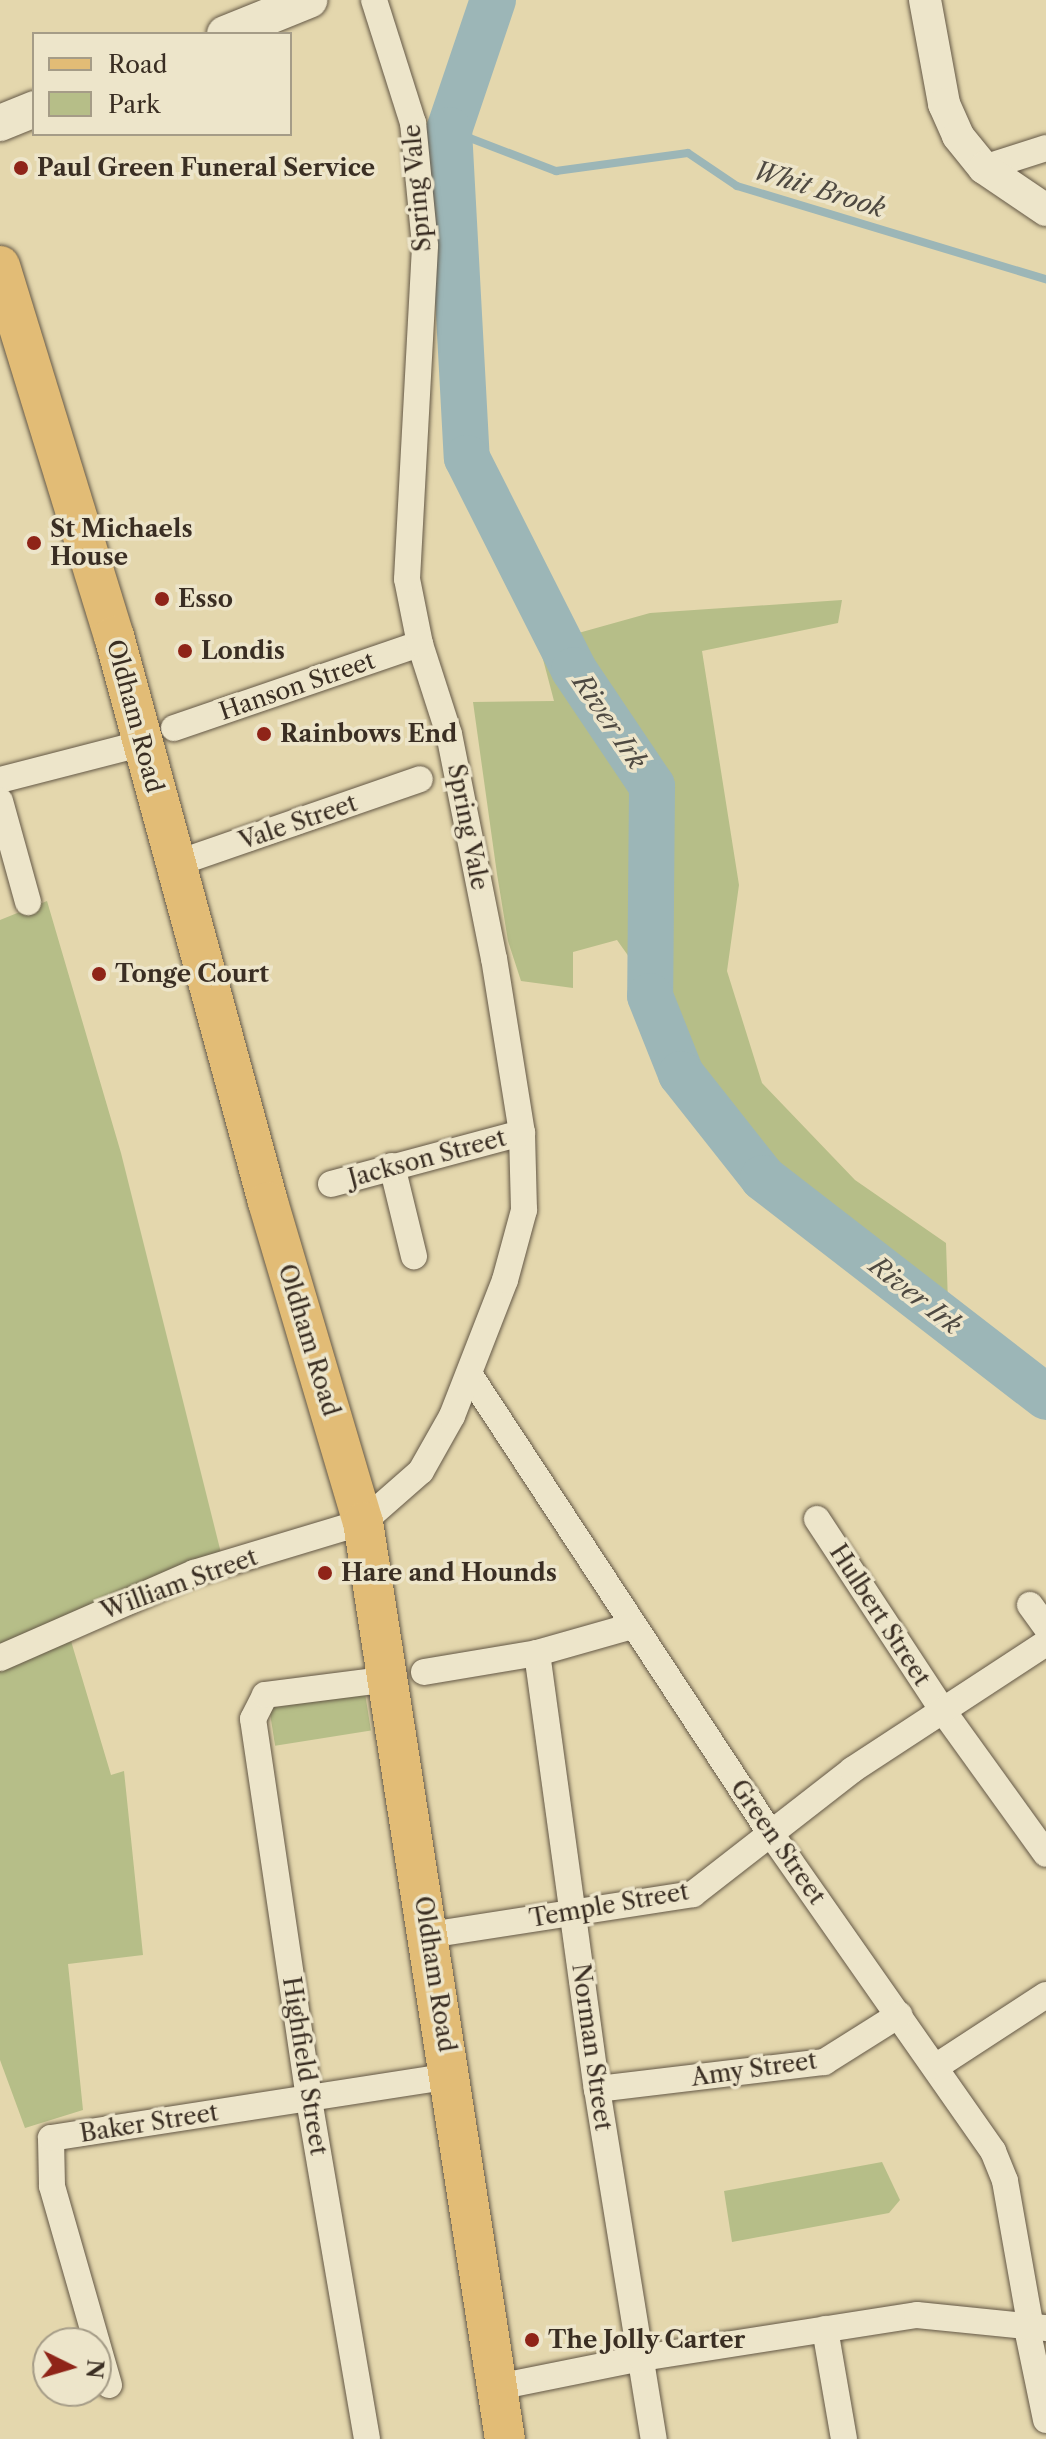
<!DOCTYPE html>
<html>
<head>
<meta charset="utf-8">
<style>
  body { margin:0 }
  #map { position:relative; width:1046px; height:2439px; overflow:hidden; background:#e4d7ad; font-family:"Libre Caslon Text",serif }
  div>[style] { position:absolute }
  .green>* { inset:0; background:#b6be88; transform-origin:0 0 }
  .stream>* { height:8px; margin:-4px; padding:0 4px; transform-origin:4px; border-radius:4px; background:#9cb6b7 }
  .river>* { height:46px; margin:-23px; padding:0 23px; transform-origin:23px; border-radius:23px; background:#9cb6b7 }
  .roads { filter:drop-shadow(0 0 2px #645846) drop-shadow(0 0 2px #645846) }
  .minor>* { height:26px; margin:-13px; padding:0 13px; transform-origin:13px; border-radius:13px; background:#ede5ca }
  .tertiary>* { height:32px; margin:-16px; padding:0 16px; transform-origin:16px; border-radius:16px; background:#ede5ca }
  .secondary>* { height:36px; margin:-18px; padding:0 18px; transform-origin:18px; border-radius:18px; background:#ede5ca }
  .primary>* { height:40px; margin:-20px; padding:0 20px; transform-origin:20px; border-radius:20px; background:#e2bc76 }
  .dots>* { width:22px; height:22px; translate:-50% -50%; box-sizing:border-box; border:4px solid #ede5ca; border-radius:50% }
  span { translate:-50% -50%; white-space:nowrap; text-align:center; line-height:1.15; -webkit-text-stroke:7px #ede5ca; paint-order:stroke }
  .poi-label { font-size:24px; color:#3a2e23; font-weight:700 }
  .left { translate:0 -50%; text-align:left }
  .street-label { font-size:24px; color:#3a2e23 }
  .water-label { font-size:26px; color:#4e4941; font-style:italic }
  .legend { position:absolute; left:32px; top:32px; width:260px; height:104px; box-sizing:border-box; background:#ede5ca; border:2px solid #a59c87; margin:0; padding:10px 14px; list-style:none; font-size:24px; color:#3a2e23 }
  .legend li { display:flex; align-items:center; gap:16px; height:40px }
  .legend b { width:40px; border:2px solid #a59c87 }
  .north { position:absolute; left:32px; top:2327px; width:80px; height:80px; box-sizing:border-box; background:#ede5ca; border:2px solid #a59c87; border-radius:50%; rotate:95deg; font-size:22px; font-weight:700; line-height:32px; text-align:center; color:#3a2e23 }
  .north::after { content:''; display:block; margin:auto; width:28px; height:36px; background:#8f2418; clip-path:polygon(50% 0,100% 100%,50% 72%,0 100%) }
</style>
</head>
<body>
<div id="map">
  <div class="green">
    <div style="clip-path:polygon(842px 600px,838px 623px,702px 651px,739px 885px,727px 971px,762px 1083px,855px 1180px,946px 1243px,948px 1303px,839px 1223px,741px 1169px,678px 1088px,639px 971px,617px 940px,573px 952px,573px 988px,521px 981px,508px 941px,497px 874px,473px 702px,554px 701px,539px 644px,650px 613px)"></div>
    <div style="clip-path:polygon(47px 901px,121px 1153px,221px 1553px,71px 1641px,111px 1775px,124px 1771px,143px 1955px,68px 1964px,83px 2110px,25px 2128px,0 2060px,0 920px)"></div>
    <div style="left:365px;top:1693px;width:38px;height:97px;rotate:81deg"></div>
    <div style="clip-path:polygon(882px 2162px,900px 2200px,889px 2213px,732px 2242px,724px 2191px)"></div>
  </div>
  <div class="stream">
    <div style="left:449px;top:130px;width:115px;rotate:21deg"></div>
    <div style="left:556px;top:171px;width:133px;rotate:-7.8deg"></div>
    <div style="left:688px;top:153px;width:59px;rotate:34deg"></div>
    <div style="left:737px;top:186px;width:323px;rotate:16.8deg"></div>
  </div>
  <div class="river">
    <div style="left:493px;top:0;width:137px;rotate:108.7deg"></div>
    <div style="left:449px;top:130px;width:328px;rotate:86.9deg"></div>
    <div style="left:467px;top:458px;width:237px;rotate:63.2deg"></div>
    <div style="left:574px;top:670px;width:140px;rotate:56.1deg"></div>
    <div style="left:652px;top:786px;width:210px;rotate:90.5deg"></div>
    <div style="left:650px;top:996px;width:84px;rotate:68.3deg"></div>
    <div style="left:681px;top:1074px;width:132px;rotate:51.7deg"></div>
    <div style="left:763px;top:1178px;width:358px;rotate:37.7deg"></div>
  </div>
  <div class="roads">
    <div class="minor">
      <div style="left:984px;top:168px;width:65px;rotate:-17.9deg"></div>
      <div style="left:174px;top:728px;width:260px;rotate:-18.9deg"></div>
      <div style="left:0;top:780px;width:149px;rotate:-14.4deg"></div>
      <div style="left:0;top:801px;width:105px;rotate:74.5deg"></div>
      <div style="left:175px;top:864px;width:259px;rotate:-19.1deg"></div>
      <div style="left:392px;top:1166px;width:93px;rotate:76.3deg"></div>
      <div style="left:331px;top:1184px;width:198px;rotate:-15deg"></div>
      <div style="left:471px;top:1377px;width:547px;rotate:56.72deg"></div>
      <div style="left:771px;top:1834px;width:387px;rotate:55deg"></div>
      <div style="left:993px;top:2151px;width:32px;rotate:68deg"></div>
      <div style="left:1005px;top:2181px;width:149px;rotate:80deg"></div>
      <div style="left:817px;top:1519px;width:230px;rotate:56.7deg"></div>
      <div style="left:943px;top:1711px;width:176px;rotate:54.2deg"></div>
      <div style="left:1030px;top:1605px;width:27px;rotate:54deg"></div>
      <div style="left:537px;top:1653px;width:440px;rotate:82.2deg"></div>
      <div style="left:597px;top:2089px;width:355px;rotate:80.8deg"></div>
      <div style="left:0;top:1658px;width:212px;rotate:-23.7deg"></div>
      <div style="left:194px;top:1573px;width:177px;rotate:-16.8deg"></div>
      <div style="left:363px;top:1522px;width:77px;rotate:-41.3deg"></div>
      <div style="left:421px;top:1471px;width:63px;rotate:-60.6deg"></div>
      <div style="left:452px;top:1416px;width:146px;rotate:-68.7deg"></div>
      <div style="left:505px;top:1280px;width:73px;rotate:-74.8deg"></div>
      <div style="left:524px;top:1210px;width:77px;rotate:-91.5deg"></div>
      <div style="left:522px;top:1133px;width:176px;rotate:-99.1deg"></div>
      <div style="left:494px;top:959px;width:229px;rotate:-101.3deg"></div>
      <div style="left:449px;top:734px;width:95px;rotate:-107.9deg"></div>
      <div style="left:420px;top:644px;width:66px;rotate:-101.3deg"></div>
      <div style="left:407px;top:579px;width:334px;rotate:-86.9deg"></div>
      <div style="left:425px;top:245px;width:123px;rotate:-95.6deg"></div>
      <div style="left:413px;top:123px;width:129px;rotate:-107.6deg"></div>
      <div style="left:424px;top:1672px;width:115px;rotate:-9.5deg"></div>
      <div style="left:537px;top:1653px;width:99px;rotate:-15.9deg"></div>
      <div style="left:429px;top:1935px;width:267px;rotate:-8.8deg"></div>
      <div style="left:693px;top:1894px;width:202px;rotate:-37.9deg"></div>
      <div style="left:852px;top:1770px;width:232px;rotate:-33.2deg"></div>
      <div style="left:937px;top:2066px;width:130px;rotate:-33.1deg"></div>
      <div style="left:597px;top:2089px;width:229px;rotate:-6.8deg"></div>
      <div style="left:824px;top:2062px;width:89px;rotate:-32.1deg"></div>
      <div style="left:1027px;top:2328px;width:94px;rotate:78.3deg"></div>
      <div style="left:825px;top:2329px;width:112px;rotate:80.2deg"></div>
      <div style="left:109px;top:2385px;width:207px;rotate:-106deg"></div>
      <div style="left:52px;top:2186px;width:48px;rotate:-91.2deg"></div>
      <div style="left:51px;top:2138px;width:404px;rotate:-8.8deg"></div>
      <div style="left:498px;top:2387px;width:147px;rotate:-11.4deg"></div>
      <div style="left:642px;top:2358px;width:278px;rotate:-8.9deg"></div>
      <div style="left:917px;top:2315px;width:130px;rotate:5.8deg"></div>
      <div style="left:367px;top:2439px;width:346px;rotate:-99.7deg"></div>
      <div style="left:309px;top:2098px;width:383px;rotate:-98.4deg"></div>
      <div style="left:253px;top:1719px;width:27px;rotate:-63deg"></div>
      <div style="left:265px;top:1695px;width:126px;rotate:-7.3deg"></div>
    </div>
    <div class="tertiary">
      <div style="left:925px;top:0;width:106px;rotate:79.6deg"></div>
      <div style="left:944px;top:104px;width:35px;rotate:66deg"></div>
      <div style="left:958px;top:136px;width:41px;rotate:50.9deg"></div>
      <div style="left:984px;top:168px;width:75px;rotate:34.1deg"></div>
    </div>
    <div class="secondary">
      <div style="left:225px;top:34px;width:91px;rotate:-22deg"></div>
      <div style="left:0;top:123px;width:37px;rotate:-22deg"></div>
    </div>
    <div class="primary">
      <div style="left:0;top:266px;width:387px;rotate:72.9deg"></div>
      <div style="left:114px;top:636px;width:587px;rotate:74.78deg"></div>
      <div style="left:268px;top:1202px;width:334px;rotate:73.5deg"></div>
      <div style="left:363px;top:1522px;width:928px;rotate:81.2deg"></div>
    </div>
  </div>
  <div class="dots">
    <div style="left:21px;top:168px;background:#8f2418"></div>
    <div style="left:34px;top:543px;background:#8f2418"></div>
    <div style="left:162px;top:599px;background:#8f2418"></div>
    <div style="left:185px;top:651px;background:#8f2418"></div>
    <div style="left:264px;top:734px;background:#8f2418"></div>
    <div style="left:99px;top:974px;background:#8f2418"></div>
    <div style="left:325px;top:1573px;background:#8f2418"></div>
    <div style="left:532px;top:2340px;background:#8f2418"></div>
  </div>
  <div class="poi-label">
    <span class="left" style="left:37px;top:168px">Paul Green Funeral Service</span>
    <span class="left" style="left:50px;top:543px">St Michaels<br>House</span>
    <span class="left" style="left:178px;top:599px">Esso</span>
    <span class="left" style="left:201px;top:651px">Londis</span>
    <span class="left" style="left:280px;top:734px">Rainbows End</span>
    <span class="left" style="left:115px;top:974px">Tonge Court</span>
    <span class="left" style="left:341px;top:1573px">Hare and Hounds</span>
    <span class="left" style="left:548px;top:2340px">The Jolly Carter</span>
  </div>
  <div class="street-label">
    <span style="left:417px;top:188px;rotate:-95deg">Spring Vale</span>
    <span style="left:297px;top:686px;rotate:-19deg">Hanson Street</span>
    <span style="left:135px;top:716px;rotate:75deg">Oldham Road</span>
    <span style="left:298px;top:822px;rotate:-19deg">Vale Street</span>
    <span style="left:468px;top:827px;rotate:79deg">Spring Vale</span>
    <span style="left:427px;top:1158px;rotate:-15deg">Jackson Street</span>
    <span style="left:309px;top:1340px;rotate:73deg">Oldham Road</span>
    <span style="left:179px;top:1584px;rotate:-20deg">William Street</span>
    <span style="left:880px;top:1615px;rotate:57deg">Hulbert Street</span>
    <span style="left:778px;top:1842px;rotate:55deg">Green Street</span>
    <span style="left:609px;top:1905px;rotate:-10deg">Temple Street</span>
    <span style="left:435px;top:1974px;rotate:81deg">Oldham Road</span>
    <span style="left:592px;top:2047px;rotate:82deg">Norman Street</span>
    <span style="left:305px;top:2066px;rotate:81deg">Highfield Street</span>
    <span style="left:754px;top:2069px;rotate:-8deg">Amy Street</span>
    <span style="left:149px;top:2123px;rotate:-9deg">Baker Street</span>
  </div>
  <div class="water-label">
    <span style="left:819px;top:190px;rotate:17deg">Whit Brook</span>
    <span style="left:609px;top:722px;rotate:56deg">River Irk</span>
    <span style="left:915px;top:1296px;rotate:38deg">River Irk</span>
  </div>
  <ul class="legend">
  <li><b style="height:10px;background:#e2bc76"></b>Road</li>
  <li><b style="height:22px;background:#b6be88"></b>Park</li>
  </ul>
  <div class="north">N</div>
</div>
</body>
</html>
